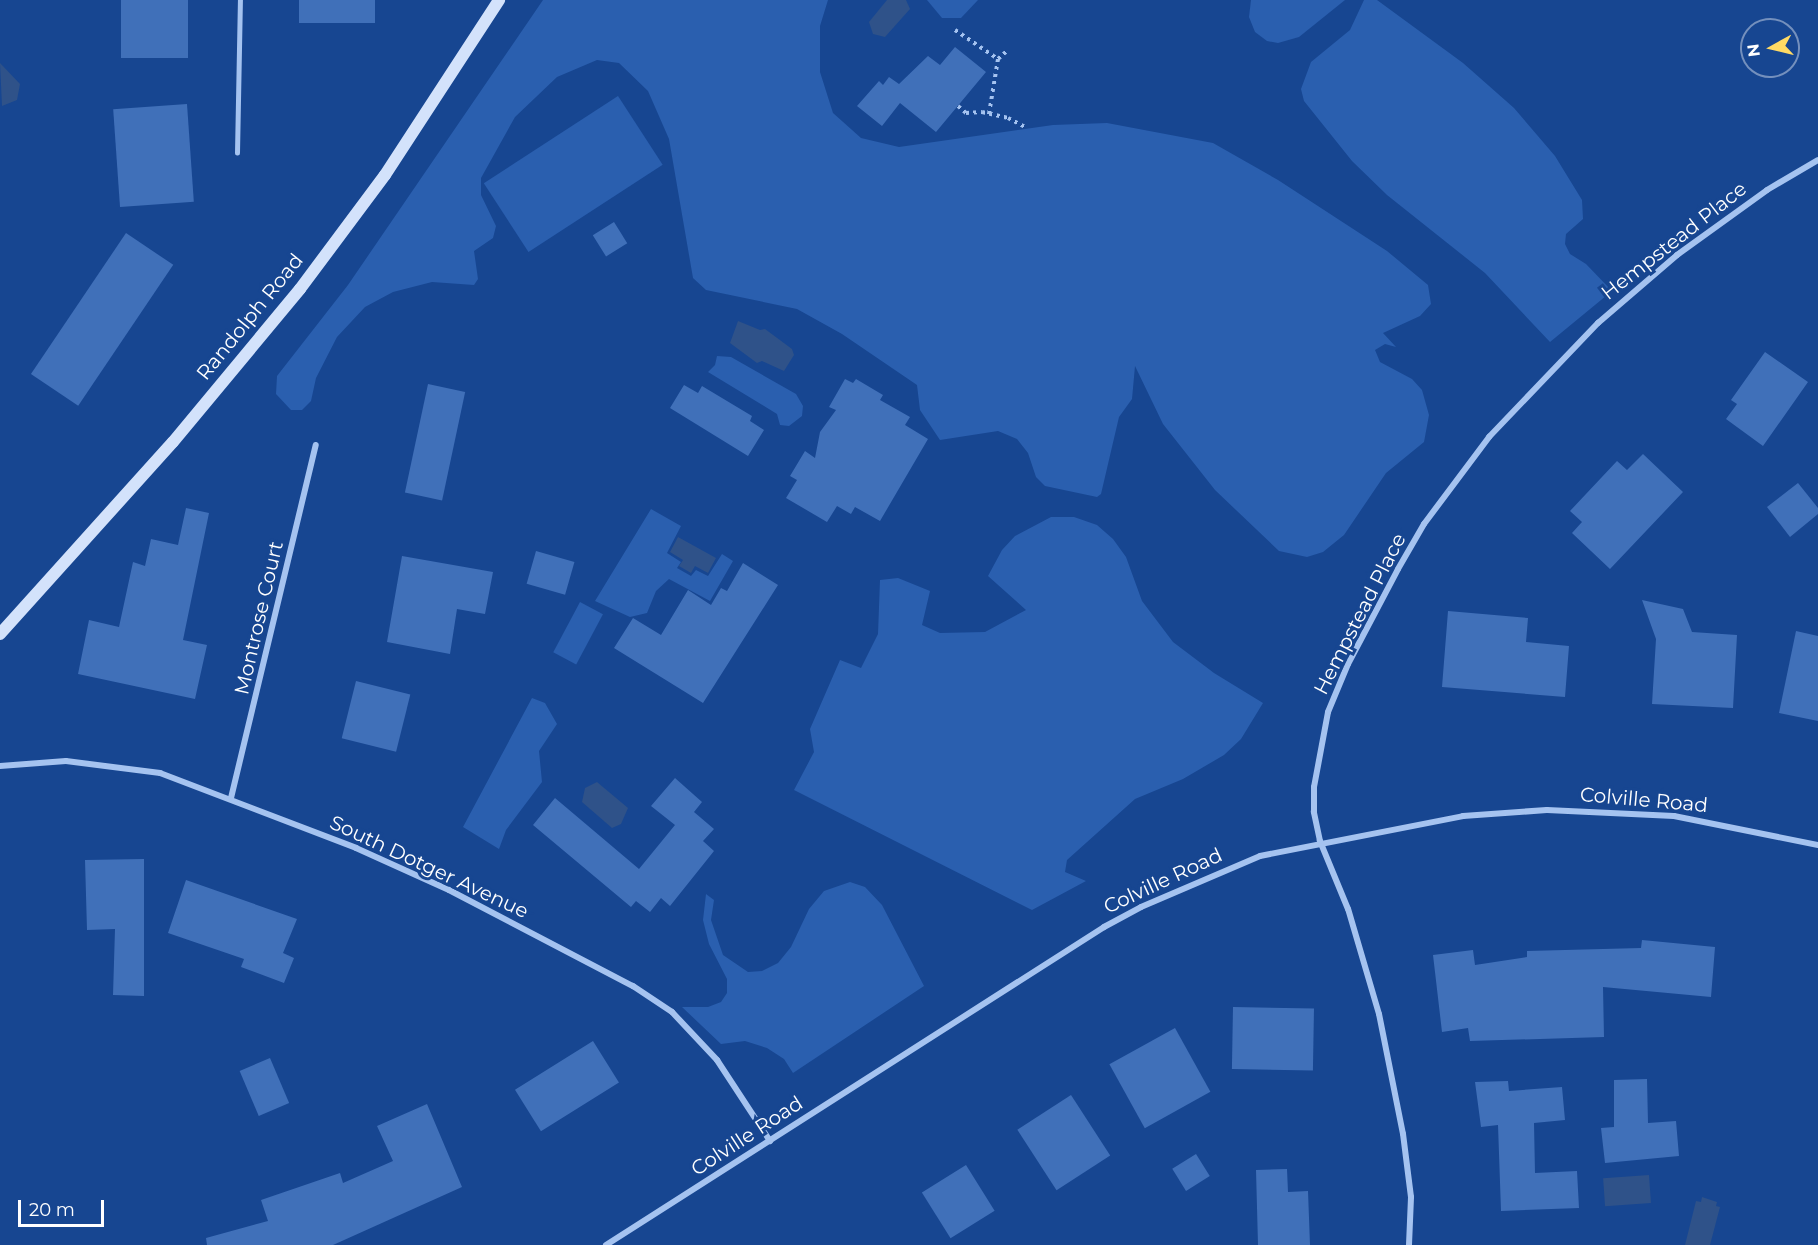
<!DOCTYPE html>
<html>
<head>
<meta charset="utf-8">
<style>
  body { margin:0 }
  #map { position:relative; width:1818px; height:1245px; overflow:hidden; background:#174691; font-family:Montserrat,sans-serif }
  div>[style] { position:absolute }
  .green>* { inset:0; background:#2a5faf; transform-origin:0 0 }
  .water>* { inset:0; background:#2f5289; transform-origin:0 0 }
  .building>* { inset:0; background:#4070b9; transform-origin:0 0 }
  .path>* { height:4px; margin-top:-2px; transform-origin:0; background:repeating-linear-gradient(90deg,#a5c3f0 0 3px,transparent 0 7.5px) }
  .lane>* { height:4.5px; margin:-2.25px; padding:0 2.25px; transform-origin:2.25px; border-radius:2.25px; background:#a5c3f0 }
  .street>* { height:6px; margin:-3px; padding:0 3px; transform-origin:3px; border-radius:3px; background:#a5c3f0 }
  .secondary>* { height:12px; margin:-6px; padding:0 6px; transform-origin:6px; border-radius:6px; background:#d3e2fb }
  span { translate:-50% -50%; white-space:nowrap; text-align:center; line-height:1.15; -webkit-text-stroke:6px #174691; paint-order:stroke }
  .street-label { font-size:20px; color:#fff }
  .north { position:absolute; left:1740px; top:18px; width:60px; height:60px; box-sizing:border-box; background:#174691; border:2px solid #7490bd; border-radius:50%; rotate:262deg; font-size:16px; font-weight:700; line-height:24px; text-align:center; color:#fff }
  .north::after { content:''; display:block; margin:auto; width:21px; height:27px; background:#ffda64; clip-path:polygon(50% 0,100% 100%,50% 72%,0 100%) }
  .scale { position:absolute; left:18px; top:1200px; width:86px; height:27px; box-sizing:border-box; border:3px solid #fff; border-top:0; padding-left:8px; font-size:18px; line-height:21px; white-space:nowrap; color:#fff; -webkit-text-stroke:4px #174691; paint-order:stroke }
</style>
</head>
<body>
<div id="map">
  <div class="green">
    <div style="clip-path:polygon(543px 0,828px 0,820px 26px,820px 72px,833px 113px,861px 138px,899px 147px,1053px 125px,1107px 123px,1213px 143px,1278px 180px,1387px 251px,1428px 285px,1431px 304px,1420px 316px,1383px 333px,1396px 347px,1385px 344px,1375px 350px,1380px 362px,1412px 379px,1422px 390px,1429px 415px,1424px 442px,1386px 473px,1344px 535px,1323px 552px,1307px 557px,1279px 551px,1215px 490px,1163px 424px,1135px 366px,1132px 399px,1119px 417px,1101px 494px,1097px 497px,1045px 486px,1036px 477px,1028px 453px,1017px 439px,998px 431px,940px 440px,920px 410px,917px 385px,842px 334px,797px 309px,706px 290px,693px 278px,669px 139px,648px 91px,619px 63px,597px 60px,557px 77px,515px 117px,481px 178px,481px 195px,496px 226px,493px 238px,474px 251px,478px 279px,474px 285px,432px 282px,393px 292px,365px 307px,337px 337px,316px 378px,311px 401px,302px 410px,291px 410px,276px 394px,277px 376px,348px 285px)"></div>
    <div style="clip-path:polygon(927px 0,978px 0,961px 18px,942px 18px)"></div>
    <div style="clip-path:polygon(1251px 0,1345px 0,1299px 37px,1278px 43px,1267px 41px,1255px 32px,1249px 17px)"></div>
    <div style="clip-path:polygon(1364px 0,1377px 0,1463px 63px,1514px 108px,1555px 156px,1582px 200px,1583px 219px,1566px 234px,1565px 244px,1570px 254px,1586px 264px,1612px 291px,1550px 342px,1485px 273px,1387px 195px,1352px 161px,1304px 101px,1301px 89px,1311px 62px,1350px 30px)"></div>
    <div style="left:618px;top:96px;width:82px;height:160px;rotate:57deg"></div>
    <div style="clip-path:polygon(717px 356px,731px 357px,796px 394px,803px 406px,802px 416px,789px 426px,780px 425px,777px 414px,708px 372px,715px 365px)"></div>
    <div style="clip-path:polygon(651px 509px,681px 526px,667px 553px,681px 562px,677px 568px,691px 576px,696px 570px,708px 576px,722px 554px,733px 561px,710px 601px,669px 579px,656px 591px,647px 613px,630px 617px,595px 601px)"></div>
    <div style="clip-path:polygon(1051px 517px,1074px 517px,1097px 525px,1113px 539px,1126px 557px,1142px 601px,1173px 642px,1214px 673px,1263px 703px,1241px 739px,1224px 755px,1183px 779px,1135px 799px,1067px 860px,1065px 872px,1086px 881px,1032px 910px,794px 790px,814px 752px,810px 729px,840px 660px,861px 668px,878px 634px,880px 580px,898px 578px,930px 591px,922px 625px,940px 633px,985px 632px,1026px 610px,988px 576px,1002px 550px,1015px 536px)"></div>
    <div style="left:580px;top:602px;width:26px;height:57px;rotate:28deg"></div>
    <div style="clip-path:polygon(532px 698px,545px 703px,557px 724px,539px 751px,542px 782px,506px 830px,499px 849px,463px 827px)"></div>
    <div style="clip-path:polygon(850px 882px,865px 887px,882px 905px,924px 986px,793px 1073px,784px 1059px,767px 1048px,745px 1041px,721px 1044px,682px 1007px,708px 1007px,721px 1002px,727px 993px,727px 979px,709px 944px,703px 920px,706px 894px,714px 900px,711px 920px,723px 955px,748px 972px,762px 971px,778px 963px,791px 947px,809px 909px,824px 891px)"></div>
  </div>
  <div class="water">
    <div style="clip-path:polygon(887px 0,906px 0,910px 9px,885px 37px,873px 34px,869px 22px)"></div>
    <div style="clip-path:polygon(0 63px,20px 84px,17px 100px,2px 106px)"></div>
    <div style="clip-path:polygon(738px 321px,760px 330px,765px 329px,792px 349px,794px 355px,784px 371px,762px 361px,757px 363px,730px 343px)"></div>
    <div style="clip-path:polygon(678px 537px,716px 558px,708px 573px,695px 566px,691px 573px,679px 566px,683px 560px,670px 552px)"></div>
    <div style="clip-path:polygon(597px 782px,628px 808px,621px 824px,612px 828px,582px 802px,585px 788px)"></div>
    <div style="left:1649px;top:1175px;width:28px;height:46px;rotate:86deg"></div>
    <div style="clip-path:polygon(1702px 1197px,1717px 1202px,1716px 1206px,1720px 1207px,1710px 1245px,1685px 1245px,1696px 1201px,1701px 1202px)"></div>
  </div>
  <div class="building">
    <div style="left:121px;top:0;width:67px;height:58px"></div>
    <div style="left:299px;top:0;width:76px;height:23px"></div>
    <div style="clip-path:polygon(955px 47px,986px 72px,936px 132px,900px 103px,882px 126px,857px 106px,879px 81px,883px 85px,889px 77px,899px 84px,928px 56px,940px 65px)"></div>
    <div style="left:187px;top:104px;width:98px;height:74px;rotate:86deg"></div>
    <div style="left:614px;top:222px;width:25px;height:25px;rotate:58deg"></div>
    <div style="left:126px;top:233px;width:57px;height:170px;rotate:34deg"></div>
    <div style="clip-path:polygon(1765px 352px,1808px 382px,1763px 446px,1726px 419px,1737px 404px,1731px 400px)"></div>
    <div style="clip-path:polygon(845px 379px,853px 383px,856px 379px,883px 395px,880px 400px,910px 417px,905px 425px,928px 439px,880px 521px,855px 507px,851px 514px,837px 506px,827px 522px,786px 498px,797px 480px,790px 476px,805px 451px,815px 458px,820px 432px,836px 410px,829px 407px)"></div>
    <div style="left:428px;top:384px;width:38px;height:111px;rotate:12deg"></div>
    <div style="clip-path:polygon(684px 385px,698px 393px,702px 386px,752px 416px,750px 421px,764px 430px,748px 456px,670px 408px)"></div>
    <div style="clip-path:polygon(1643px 454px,1683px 492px,1610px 569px,1572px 533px,1582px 522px,1570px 511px,1617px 461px,1627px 470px)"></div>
    <div style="clip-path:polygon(1798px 483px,1818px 508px,1818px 514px,1790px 537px,1767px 507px)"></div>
    <div style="clip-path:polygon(186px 508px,209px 513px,183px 640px,207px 645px,195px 699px,78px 674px,89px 620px,119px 627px,133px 562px,145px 566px,151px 539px,178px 545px)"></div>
    <div style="left:536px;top:551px;width:40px;height:34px;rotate:16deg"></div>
    <div style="clip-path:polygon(402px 556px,493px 572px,485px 614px,457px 609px,450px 654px,387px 642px)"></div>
    <div style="clip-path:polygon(743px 563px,778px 585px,703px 703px,614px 648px,633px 618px,661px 635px,688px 590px,711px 605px,721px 588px,727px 591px)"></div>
    <div style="clip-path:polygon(1642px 600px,1683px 609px,1692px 632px,1737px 635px,1733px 708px,1652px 704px,1656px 639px)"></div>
    <div style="clip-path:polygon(1448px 611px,1528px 618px,1526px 642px,1569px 646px,1565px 697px,1442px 687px)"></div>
    <div style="clip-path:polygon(1796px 631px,1818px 636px,1818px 721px,1779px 713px)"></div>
    <div style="left:356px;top:681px;width:56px;height:59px;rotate:14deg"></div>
    <div style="clip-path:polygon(675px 778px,702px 802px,694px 812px,714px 829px,703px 841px,714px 851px,670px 906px,661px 898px,650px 912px,636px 901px,631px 907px,533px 825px,555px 798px,639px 869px,675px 825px,651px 806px)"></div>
    <div style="clip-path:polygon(144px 859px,144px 996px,113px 995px,115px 929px,87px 930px,85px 860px)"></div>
    <div style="clip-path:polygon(186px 880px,297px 919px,283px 953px,294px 958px,284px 983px,241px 967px,244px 959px,168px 933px)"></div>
    <div style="clip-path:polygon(1642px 940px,1715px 947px,1711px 997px,1603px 987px,1604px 1037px,1470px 1041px,1468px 1028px,1442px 1032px,1433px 955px,1473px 950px,1475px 965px,1527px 957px,1527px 951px,1641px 948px)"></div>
    <div style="left:1233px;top:1007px;width:81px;height:62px;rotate:1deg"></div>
    <div style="left:1175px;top:1028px;width:73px;height:75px;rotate:61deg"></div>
    <div style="left:593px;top:1041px;width:49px;height:92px;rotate:58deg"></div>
    <div style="left:270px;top:1058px;width:49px;height:33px;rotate:67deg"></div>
    <div style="clip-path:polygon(1647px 1079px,1648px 1123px,1676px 1121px,1679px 1156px,1605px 1163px,1601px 1128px,1614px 1127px,1614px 1080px)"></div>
    <div style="clip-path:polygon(1508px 1081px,1509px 1091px,1562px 1087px,1565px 1120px,1534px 1123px,1535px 1173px,1577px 1171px,1579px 1208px,1501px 1211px,1498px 1125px,1481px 1127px,1475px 1082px)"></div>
    <div style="left:1071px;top:1095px;width:72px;height:64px;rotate:57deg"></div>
    <div style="clip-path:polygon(427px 1104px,462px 1187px,333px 1245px,207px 1245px,206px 1238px,268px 1221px,261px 1200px,340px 1173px,343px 1183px,393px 1161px,377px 1126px)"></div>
    <div style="left:1196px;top:1154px;width:26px;height:28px;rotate:58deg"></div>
    <div style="left:966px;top:1165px;width:54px;height:52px;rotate:58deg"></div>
    <div style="clip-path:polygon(1287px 1169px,1288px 1192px,1308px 1191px,1310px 1245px,1258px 1245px,1256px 1170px)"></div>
  </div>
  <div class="path">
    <div style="left:955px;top:30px;width:52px;rotate:34deg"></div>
    <div style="left:998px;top:59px;width:56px;rotate:99.3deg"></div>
    <div style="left:998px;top:59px;width:13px;rotate:-42deg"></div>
    <div style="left:958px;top:106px;width:11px;rotate:41deg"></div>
    <div style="left:966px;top:113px;width:16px;rotate:-4deg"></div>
    <div style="left:982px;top:112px;width:27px;rotate:13deg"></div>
    <div style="left:1008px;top:118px;width:21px;rotate:28deg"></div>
  </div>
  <div class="lane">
    <div style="left:237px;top:153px;width:153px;rotate:-88.9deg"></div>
  </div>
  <div class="street">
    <div style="left:0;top:766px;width:66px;rotate:-4.3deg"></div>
    <div style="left:66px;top:761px;width:95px;rotate:7.3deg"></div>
    <div style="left:160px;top:773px;width:210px;rotate:20.9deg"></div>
    <div style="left:356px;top:848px;width:102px;rotate:24.3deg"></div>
    <div style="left:449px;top:890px;width:208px;rotate:27.6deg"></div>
    <div style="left:633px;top:986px;width:47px;rotate:33.7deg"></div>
    <div style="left:672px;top:1012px;width:66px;rotate:46.8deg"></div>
    <div style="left:717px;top:1060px;width:97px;rotate:56.8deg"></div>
    <div style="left:231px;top:798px;width:363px;rotate:-76.5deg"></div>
    <div style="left:606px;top:1245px;width:591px;rotate:-32.56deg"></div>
    <div style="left:1104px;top:927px;width:42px;rotate:-28.4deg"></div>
    <div style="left:1141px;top:907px;width:129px;rotate:-23.2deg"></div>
    <div style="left:1260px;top:856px;width:207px;rotate:-11.1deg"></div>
    <div style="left:1463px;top:816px;width:84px;rotate:-4.1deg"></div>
    <div style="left:1547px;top:810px;width:127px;rotate:2.7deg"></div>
    <div style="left:1674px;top:816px;width:147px;rotate:11.4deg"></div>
    <div style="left:1409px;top:1245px;width:48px;rotate:-87.6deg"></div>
    <div style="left:1411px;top:1197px;width:64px;rotate:-97.2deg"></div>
    <div style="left:1403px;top:1134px;width:122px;rotate:-101.3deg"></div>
    <div style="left:1379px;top:1014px;width:109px;rotate:-106.4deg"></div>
    <div style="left:1348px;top:909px;width:74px;rotate:-112.4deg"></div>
    <div style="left:1320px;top:841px;width:30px;rotate:-102deg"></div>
    <div style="left:1314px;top:812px;width:25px;rotate:-90deg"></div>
    <div style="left:1314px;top:787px;width:76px;rotate:-79.4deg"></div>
    <div style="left:1328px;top:712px;width:52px;rotate:-67.4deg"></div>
    <div style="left:1348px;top:664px;width:107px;rotate:-62.2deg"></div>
    <div style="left:1398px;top:569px;width:52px;rotate:-60deg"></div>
    <div style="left:1424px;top:524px;width:109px;rotate:-53.2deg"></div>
    <div style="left:1489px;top:437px;width:158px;rotate:-46.3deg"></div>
    <div style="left:1598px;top:323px;width:104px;rotate:-40.7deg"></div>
    <div style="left:1677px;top:255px;width:111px;rotate:-35.8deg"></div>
    <div style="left:1767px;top:190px;width:59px;rotate:-30.5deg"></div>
  </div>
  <div class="secondary">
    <div style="left:0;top:634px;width:258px;rotate:-48deg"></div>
    <div style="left:173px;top:442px;width:199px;rotate:-50.3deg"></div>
    <div style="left:300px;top:289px;width:142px;rotate:-53.3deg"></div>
    <div style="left:385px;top:175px;width:209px;rotate:-56.9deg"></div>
  </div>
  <div class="street-label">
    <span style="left:1674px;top:241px;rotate:-38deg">Hempstead Place</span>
    <span style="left:250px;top:317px;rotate:-51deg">Randolph Road</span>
    <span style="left:1360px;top:614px;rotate:-63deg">Hempstead Place</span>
    <span style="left:259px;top:618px;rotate:-77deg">Montrose Court</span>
    <span style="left:1644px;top:800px;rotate:5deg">Colville Road</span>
    <span style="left:429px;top:867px;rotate:25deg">South Dotger Avenue</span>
    <span style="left:1163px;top:881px;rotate:-25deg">Colville Road</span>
    <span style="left:747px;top:1136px;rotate:-33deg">Colville Road</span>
  </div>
  <div class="north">N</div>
  <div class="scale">20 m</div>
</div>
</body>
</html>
